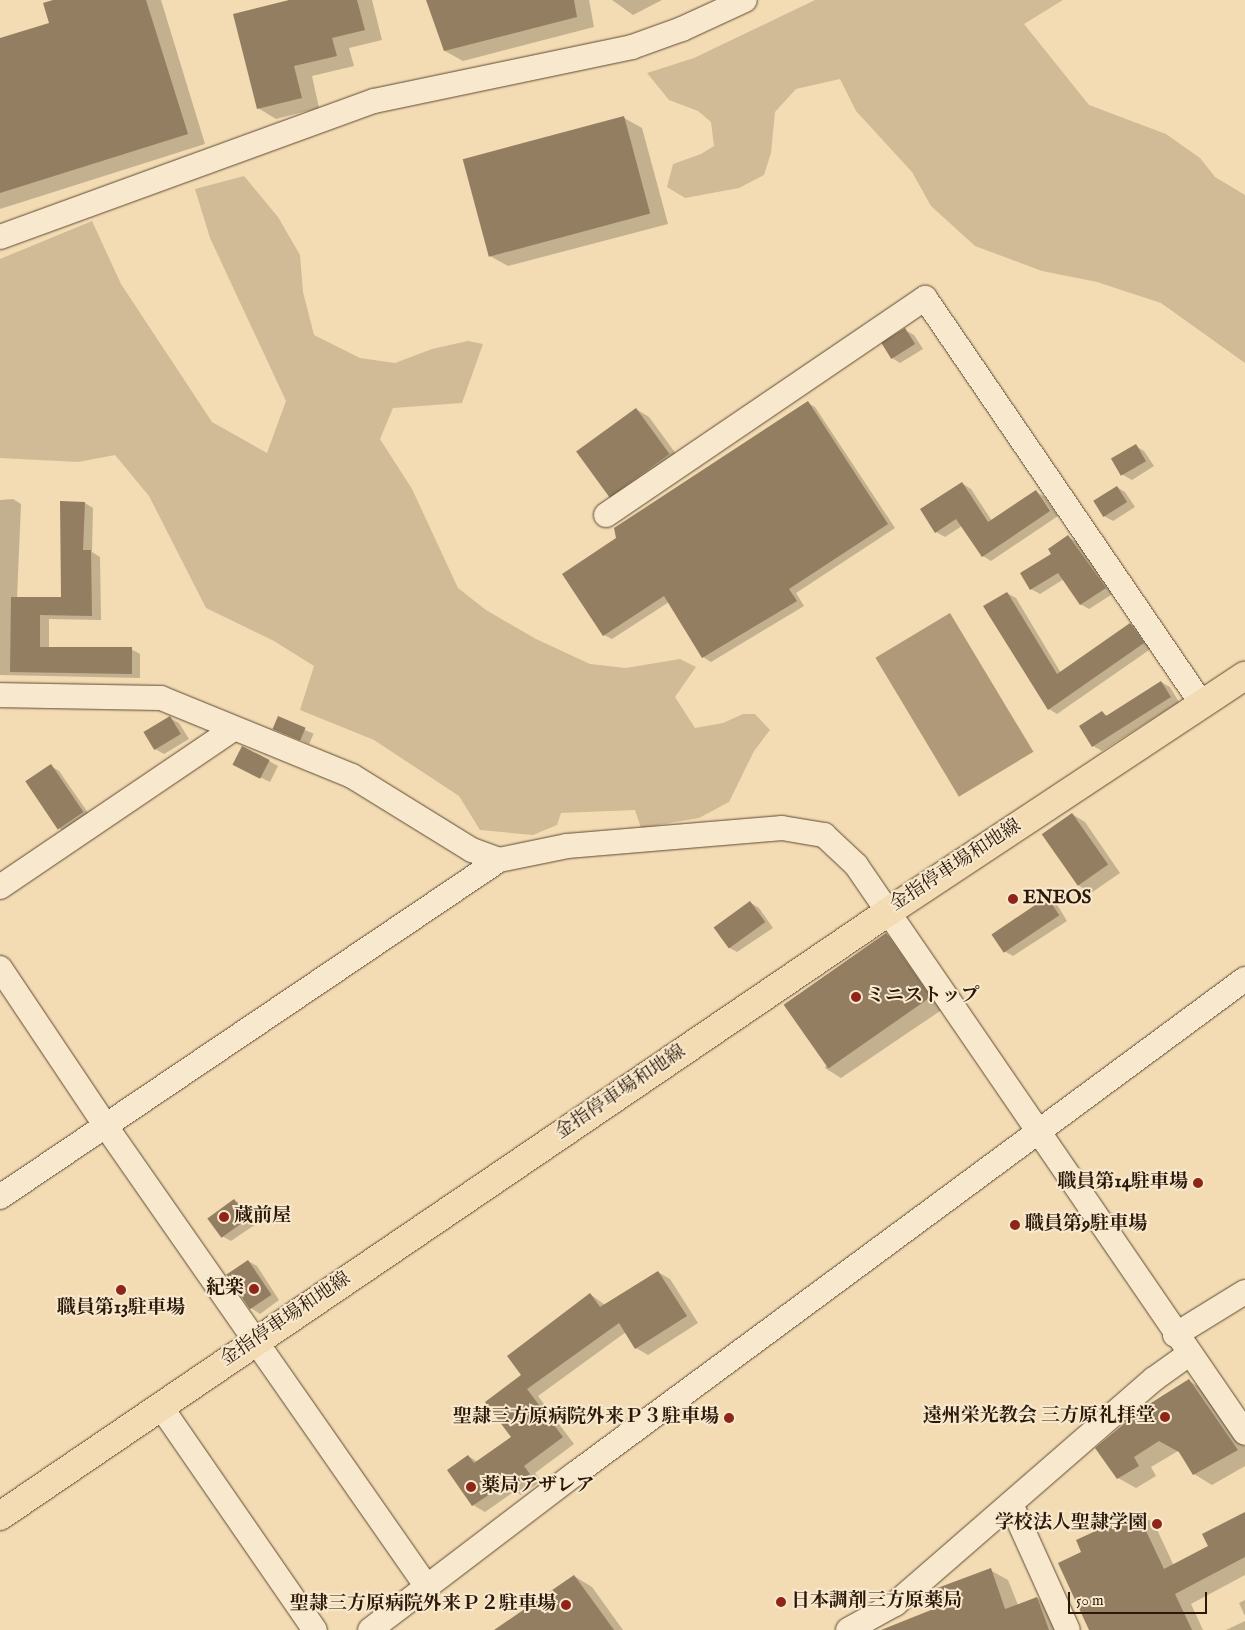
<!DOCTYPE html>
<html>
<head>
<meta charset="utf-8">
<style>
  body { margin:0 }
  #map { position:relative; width:1245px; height:1630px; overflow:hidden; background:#f3dcb3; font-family:"IM FELL English","Noto Serif JP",serif }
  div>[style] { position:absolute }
  .green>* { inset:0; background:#d1bb96 }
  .water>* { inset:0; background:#af9979; transform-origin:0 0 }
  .shadow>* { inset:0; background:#0003; transform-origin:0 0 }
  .building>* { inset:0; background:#937e61; transform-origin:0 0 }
  .roads { filter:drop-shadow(0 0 1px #5e4933) drop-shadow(0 0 1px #5e4933) }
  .minor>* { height:24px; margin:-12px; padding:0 12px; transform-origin:12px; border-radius:12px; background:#f7e8ce }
  .major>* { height:28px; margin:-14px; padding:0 14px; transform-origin:14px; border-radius:14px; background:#f3dcb3 }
  .dots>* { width:14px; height:14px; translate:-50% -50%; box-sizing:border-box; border:2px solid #f7e8ce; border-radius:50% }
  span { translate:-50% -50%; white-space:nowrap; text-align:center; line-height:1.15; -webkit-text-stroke:4px #f7e8ce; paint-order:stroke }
  .street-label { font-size:19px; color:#2c1808 }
  .poi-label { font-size:19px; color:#2c1808; font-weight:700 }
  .left { translate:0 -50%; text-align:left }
  .right { translate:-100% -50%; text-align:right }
  .scale { position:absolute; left:1068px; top:1592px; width:139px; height:22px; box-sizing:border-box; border:2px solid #2c1808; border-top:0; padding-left:6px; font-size:15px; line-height:18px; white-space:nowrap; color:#2c1808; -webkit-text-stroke:4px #f7e8ce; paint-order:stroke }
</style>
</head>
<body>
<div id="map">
  <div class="green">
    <div style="clip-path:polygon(815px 0,1063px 0,1024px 24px,1089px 105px,1166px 134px,1200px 158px,1215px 177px,1245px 195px,1245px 363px,1161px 303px,1097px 282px,1042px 271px,975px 246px,931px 206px,912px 172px,856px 111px,840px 79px,796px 89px,775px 112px,771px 153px,764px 175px,739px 188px,685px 198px,667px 187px,673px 164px,701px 154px,714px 146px,711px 122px,698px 111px,669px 100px,647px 73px,694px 58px)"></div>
    <div style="clip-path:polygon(244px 176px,278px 217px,300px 255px,303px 292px,314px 335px,360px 358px,395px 363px,432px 349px,468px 341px,483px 344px,462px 403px,393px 408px,380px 439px,412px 489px,458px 588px,486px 610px,536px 639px,590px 664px,626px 668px,680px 659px,696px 667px,675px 697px,695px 728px,723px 723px,743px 714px,755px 714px,770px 730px,754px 751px,729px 802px,699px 818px,641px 828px,635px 810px,561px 813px,557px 825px,533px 835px,480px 830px,459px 796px,374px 740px,300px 710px,314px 666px,274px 641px,206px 608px,149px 496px,115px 455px,78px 462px,0 458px,0 259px,92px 221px,121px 284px,212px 422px,267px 453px,286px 401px,210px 238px,195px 189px)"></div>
  </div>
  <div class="water">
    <div style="left:950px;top:613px;width:162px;height:87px;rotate:59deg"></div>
  </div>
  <div class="shadow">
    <div style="clip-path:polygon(57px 0,161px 0,205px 144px,0 209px,0 40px,51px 24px)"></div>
    <div style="clip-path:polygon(294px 0,372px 0,382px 40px,349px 48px,354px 66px,312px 76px,319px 108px,276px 119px,258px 108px)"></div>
    <div style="clip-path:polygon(427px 0,589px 0,594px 27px,463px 61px,445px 51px)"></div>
    <div style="clip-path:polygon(612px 0,662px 0,633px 15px)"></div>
    <div style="clip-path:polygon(624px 118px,642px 128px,668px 224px,508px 266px,490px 256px)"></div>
    <div style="clip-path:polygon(905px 330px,914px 335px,923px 349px,900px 363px,892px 358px)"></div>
    <div style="clip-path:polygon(808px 403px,815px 407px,895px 528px,796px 593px,804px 606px,711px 662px,703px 657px,669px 602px,612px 639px,604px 635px,618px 539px)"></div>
    <div style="clip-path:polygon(636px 409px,649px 417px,682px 462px,624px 503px,610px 495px)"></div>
    <div style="clip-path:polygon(1136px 446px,1144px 451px,1154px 466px,1132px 480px,1123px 475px)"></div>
    <div style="clip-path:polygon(963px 484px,971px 489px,992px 521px,1036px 492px,1045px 497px,1058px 516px,991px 561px,983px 556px,962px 526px,945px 537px,936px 532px)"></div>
    <div style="clip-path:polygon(1117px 487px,1125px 492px,1135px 507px,1113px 521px,1104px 516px,1094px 501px)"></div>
    <div style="clip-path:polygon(13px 499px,21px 504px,17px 598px,63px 599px,85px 503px,93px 508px,92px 552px,100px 557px,101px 620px,49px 619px,49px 648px,131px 649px,140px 654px,140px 678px,0 675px,0 500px)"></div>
    <div style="clip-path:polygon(1068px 537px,1077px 542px,1114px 593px,1089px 609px,1080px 604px,1064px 579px,1040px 594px,1031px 589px)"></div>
    <div style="clip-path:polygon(1007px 593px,1016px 598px,1061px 673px,1130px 624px,1139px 629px,1152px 648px,1057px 714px,1049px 709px)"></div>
    <div style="clip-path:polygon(1161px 682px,1170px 687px,1179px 702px,1102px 751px,1093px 746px,1102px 713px,1108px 716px)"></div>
    <div style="clip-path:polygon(170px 718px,179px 723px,189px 739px,164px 754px,155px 749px)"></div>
    <div style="left:278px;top:718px;width:39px;height:11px;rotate:24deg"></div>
    <div style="clip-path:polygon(269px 761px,278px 766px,270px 782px,243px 769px)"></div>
    <div style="clip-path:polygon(51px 766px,59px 771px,91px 817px,66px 832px,57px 827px,26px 781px)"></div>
    <div style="clip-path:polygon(1072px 814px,1085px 822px,1120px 873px,1091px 893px,1078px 885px)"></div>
    <div style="clip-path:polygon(1047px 898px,1056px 903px,1067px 921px,1013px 956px,1004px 951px)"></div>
    <div style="clip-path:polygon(751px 903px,759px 908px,773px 928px,737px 952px,728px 947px)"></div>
    <div style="clip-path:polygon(886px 934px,903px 944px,946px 1007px,841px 1078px,825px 1068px)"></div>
    <div style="clip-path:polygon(234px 1200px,243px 1205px,256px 1224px,231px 1241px,222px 1236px,209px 1218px)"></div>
    <div style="clip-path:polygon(248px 1261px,257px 1266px,279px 1300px,260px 1314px,251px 1308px,228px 1275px)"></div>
    <div style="clip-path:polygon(658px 1272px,670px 1279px,698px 1323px,648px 1355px,636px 1348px,626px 1332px,538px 1396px,574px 1444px,535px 1473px,541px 1481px,521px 1495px,515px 1491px,485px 1512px,473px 1505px,468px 1456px,478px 1462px,513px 1438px,523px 1375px,590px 1294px,605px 1305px)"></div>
    <div style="clip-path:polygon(1189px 1381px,1207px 1391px,1245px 1447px,1245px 1466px,1212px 1485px,1194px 1474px,1178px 1451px,1151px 1467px,1156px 1476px,1136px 1488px,1118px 1478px)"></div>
    <div style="clip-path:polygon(1137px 1513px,1154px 1523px,1174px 1566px,1210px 1547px,1245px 1513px,1245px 1575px,1191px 1604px,1203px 1630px,1091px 1630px,1083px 1553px)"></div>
    <div style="clip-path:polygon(990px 1570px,1008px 1580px,1018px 1605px,1037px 1598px,1055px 1609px,1063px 1630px,903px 1630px)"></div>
    <div style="clip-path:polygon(574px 1576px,592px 1587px,623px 1630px,496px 1630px)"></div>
    <div style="clip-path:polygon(1245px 1600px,1245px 1616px,1239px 1603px)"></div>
    <div style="clip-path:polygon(1245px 1621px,1245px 1630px,1226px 1630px)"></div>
  </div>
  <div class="building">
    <div style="clip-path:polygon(53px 0,146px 0,188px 134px,0 193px,0 38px,49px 23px,43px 3px)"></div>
    <div style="clip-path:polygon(289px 0,357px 0,365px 30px,332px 38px,337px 56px,294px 66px,302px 98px,257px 109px,233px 14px)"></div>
    <div style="clip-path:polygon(426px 0,574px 0,577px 17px,444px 51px)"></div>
    <div style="left:624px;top:116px;width:101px;height:167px;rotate:75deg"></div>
    <div style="left:905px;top:328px;width:19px;height:28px;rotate:58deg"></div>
    <div style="clip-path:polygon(808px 401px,888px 524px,789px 589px,797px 601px,702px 658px,664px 596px,603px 636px,562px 574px,616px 538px,614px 528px)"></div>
    <div style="left:636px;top:408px;width:57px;height:74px;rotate:54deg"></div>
    <div style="left:1136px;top:444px;width:20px;height:29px;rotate:60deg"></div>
    <div style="clip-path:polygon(962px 482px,988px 522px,1036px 490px,1050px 511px,982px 557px,956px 519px,935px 533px,920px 509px)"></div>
    <div style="left:1117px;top:486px;width:19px;height:28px;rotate:58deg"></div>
    <div style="clip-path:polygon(60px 501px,85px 502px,83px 550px,91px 550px,92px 616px,40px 615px,40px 647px,132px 647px,132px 674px,10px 672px,11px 597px,61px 597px)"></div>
    <div style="clip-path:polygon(1068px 535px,1106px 588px,1080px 605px,1058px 573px,1030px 590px,1020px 573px,1051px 554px,1048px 549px)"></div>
    <div style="clip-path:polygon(1007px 592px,1057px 674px,1130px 623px,1144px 643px,1048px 710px,983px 606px)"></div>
    <div style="clip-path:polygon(1161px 681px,1171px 697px,1092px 747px,1079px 726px,1102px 711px,1106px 716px)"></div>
    <div style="left:170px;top:716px;width:21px;height:31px;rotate:59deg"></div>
    <div style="left:278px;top:716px;width:30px;height:14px;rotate:23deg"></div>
    <div style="left:242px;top:746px;width:31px;height:21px;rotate:27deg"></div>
    <div style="left:51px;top:764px;width:58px;height:31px;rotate:56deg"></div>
    <div style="left:1072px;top:813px;width:63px;height:37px;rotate:55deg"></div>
    <div style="left:1047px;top:897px;width:22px;height:67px;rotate:56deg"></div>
    <div style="left:750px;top:901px;width:26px;height:45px;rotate:54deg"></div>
    <div style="left:886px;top:933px;width:78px;height:125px;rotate:55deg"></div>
    <div style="left:234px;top:1199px;width:24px;height:33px;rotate:54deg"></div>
    <div style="left:248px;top:1260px;width:42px;height:26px;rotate:56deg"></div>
    <div style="clip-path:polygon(658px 1271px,687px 1316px,635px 1349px,619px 1323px,527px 1389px,563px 1437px,524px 1466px,530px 1474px,508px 1489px,505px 1484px,472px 1506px,447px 1470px,468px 1455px,474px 1463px,511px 1437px,485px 1402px,521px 1375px,507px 1356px,590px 1293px,600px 1307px)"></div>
    <div style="clip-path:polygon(1189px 1379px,1238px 1450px,1193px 1475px,1179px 1452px,1159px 1441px,1134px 1457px,1139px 1466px,1117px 1479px,1095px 1448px,1143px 1408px)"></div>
    <div style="clip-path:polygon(1137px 1512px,1164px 1569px,1208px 1546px,1202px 1534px,1245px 1512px,1245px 1557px,1175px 1594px,1192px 1630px,1089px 1630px,1058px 1563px,1081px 1552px,1076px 1540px)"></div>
    <div style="clip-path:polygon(991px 1568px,1005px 1609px,1037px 1597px,1049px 1630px,881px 1630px,936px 1608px,932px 1590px)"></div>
    <div style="clip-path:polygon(574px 1575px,614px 1630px,494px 1630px)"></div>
  </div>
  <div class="roads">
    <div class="minor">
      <div style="left:0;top:237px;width:398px;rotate:-20deg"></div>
      <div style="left:374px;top:101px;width:264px;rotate:-11.8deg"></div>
      <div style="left:632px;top:47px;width:53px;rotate:-19.8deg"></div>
      <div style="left:682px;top:29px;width:69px;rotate:-24.7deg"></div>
      <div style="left:606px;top:515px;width:386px;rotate:-34.2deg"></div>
      <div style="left:925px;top:298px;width:491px;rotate:55.7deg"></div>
      <div style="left:0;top:695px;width:161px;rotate:1.1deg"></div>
      <div style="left:161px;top:698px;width:206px;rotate:22.2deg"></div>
      <div style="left:352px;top:776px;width:141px;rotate:31.7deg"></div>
      <div style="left:472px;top:850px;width:29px;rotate:20deg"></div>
      <div style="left:0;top:887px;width:282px;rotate:-34.1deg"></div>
      <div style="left:0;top:968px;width:189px;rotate:56.2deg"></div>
      <div style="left:105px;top:1125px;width:563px;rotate:55.12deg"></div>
      <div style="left:0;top:1197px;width:602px;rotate:-34.03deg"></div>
      <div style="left:499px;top:860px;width:69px;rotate:-11.6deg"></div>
      <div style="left:567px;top:846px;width:216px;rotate:-4.8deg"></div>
      <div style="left:782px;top:828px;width:43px;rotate:9.5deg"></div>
      <div style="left:824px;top:835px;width:44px;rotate:43.2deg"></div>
      <div style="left:856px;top:865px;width:688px;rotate:55.59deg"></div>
      <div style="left:1175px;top:1335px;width:82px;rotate:-31.6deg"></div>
      <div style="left:161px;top:1407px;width:271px;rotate:55.4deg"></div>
      <div style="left:1011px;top:1504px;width:138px;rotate:65.7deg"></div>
      <div style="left:370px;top:1630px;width:258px;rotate:-37.3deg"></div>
      <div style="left:575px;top:1474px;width:833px;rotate:-36.46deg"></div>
      <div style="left:848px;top:1630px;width:54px;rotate:-29deg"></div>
      <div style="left:895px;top:1604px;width:343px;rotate:-41deg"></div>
      <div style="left:1154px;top:1379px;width:43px;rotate:-35.5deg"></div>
    </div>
    <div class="major">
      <div style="left:0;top:1516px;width:1074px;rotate:-34.22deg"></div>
      <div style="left:888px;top:912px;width:428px;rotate:-33.5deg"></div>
    </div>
  </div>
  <div class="dots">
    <div style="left:1013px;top:899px;background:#8f2418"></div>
    <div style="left:856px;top:997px;background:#8f2418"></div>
    <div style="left:1198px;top:1183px;background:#8f2418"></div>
    <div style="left:224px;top:1217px;background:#8f2418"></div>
    <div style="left:1015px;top:1225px;background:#8f2418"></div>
    <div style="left:254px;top:1289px;background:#8f2418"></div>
    <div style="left:121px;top:1290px;background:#8f2418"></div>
    <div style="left:1165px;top:1417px;background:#8f2418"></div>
    <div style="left:729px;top:1418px;background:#8f2418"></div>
    <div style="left:471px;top:1487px;background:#8f2418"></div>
    <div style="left:1157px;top:1524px;background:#8f2418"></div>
    <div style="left:781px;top:1602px;background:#8f2418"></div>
    <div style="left:566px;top:1605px;background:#8f2418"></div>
  </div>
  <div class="street-label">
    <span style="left:956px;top:866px;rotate:-33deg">金指停車場和地線</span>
    <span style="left:621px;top:1093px;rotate:-34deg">金指停車場和地線</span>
    <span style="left:286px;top:1320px;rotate:-34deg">金指停車場和地線</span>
  </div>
  <div class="poi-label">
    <span class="left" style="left:1023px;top:899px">ENEOS</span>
    <span class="left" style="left:866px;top:997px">ミニストップ</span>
    <span class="right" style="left:1188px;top:1183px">職員第14駐車場</span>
    <span class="left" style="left:234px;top:1217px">蔵前屋</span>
    <span class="left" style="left:1025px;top:1225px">職員第9駐車場</span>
    <span class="right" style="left:244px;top:1289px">紀楽</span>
    <span style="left:121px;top:1309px">職員第13駐車場</span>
    <span class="right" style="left:1155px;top:1417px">遠州栄光教会 三方原礼拝堂</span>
    <span class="right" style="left:719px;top:1418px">聖隷三方原病院外来Ｐ３駐車場</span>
    <span class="left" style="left:481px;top:1487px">薬局アザレア</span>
    <span class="right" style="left:1147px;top:1524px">学校法人聖隷学園</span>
    <span class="left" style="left:791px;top:1602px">日本調剤三方原薬局</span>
    <span class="right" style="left:556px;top:1605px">聖隷三方原病院外来Ｐ２駐車場</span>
  </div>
  <div class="scale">50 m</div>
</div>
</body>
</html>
